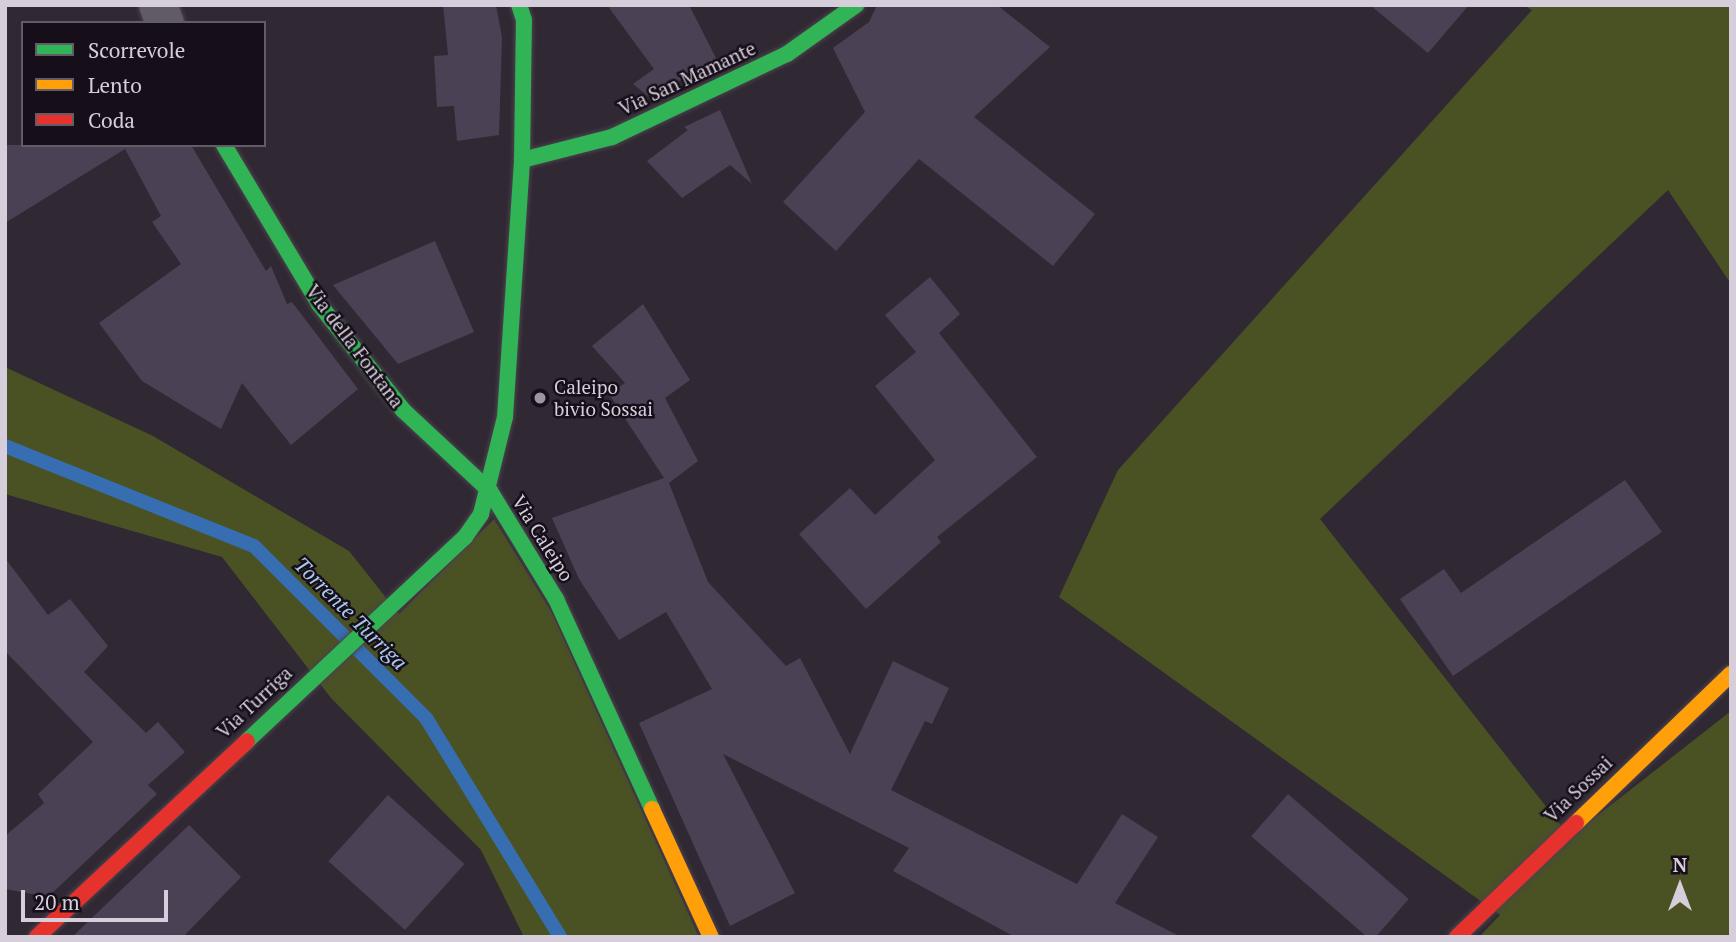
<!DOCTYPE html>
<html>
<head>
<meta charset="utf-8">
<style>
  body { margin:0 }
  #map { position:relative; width:1736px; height:942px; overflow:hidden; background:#302833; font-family:"PT Serif",serif }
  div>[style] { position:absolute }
  .green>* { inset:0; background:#4a5224 }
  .stream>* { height:14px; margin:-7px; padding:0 7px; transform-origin:7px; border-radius:7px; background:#376eb1 }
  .building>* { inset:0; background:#4a4155; transform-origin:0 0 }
  .roads { filter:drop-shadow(0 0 2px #4a434d) drop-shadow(0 0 2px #4a434d) }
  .street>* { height:38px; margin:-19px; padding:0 19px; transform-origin:19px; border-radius:19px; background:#605b64 }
  .fast>* { height:16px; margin:-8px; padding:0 8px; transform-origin:8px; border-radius:8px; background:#30b455 }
  .slow>* { height:16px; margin:-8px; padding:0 8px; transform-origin:8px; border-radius:8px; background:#ff9f0a }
  .jam>* { height:16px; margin:-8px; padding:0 8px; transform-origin:8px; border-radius:8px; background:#e5322d }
  .dots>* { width:19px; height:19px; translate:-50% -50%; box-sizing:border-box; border:4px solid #160f19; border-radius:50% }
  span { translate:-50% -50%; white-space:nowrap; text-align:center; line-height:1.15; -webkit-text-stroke:5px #160f19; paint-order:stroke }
  .street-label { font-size:19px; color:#d7cedb }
  .poi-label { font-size:19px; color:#d7cedb }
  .left { translate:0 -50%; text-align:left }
  .water-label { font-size:21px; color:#aac9f0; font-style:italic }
  .frame { position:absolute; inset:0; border:7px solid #d7cedb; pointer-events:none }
  .legend { position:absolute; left:21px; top:21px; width:245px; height:126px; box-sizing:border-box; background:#160f19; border:2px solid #635b67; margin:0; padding:9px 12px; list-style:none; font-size:21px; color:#d7cedb }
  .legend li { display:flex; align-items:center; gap:14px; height:35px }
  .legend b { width:35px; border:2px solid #635b67 }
  .north { position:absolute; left:1645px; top:851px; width:70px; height:70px; -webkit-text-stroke:5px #160f19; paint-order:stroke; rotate:0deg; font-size:19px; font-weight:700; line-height:28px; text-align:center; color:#d7cedb }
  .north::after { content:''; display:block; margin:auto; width:24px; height:32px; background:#d7cedb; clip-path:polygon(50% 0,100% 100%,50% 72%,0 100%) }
  .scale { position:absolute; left:21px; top:890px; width:147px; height:32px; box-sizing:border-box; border:4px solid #d7cedb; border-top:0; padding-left:9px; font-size:21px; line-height:24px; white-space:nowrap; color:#d7cedb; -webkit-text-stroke:5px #160f19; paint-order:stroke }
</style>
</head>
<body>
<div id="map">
  <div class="green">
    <div style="clip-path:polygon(1523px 5px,1731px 5px,1731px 284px,1668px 190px,1320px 519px,1570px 837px,1731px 711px,1731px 937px,1479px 937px,1500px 915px,1059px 597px,1118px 470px,1532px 10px)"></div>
    <div style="clip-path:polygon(5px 367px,153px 436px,349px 551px,399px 614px,494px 519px,551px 611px,699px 937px,524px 937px,481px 850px,331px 698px,222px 557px,5px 494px)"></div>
  </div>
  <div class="stream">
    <div style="left:5px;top:446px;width:268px;rotate:21.9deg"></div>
    <div style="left:254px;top:546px;width:243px;rotate:45deg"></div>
    <div style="left:426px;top:718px;width:257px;rotate:58.5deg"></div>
  </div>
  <div class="building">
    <div style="clip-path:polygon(443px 5px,496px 5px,502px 37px,499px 135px,457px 141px,454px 106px,437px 107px,434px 56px,448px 55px)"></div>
    <div style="clip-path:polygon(607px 5px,689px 5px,718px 62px,648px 96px,633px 84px,654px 69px)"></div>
    <div style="clip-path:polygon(877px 5px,997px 5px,1050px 47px,974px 117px,1095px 214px,1053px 266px,919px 159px,836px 251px,783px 202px,865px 112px,833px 48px,869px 22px)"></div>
    <div style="clip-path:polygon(1370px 5px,1469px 5px,1428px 53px)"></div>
    <div style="clip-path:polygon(720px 110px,752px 184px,730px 165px,682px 198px,647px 161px,688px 130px,684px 127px)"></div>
    <div style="clip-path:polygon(5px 145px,191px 145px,266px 271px,271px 266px,287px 304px,292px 302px,358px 389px,291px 445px,242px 383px,221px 429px,142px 381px,99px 323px,181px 264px,152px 222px,161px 216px,125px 149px,5px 223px)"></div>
    <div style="clip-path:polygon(435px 241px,474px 332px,398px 364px,333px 285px)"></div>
    <div style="clip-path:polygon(930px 277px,960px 314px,939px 333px,1037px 457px,937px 537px,941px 542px,866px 609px,799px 534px,850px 488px,875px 515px,935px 460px,875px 386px,916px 352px,885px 315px)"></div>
    <div style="clip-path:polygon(643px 304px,690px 380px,665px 398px,698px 461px,669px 483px,708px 582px,786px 666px,800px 658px,850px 754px,893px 661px,949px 688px,932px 724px,925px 721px,891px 790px,1077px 884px,1122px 814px,1158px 837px,1115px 903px,1181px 937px,1015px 937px,893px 871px,909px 848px,723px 754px,795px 893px,730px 926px,639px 723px,712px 689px,666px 612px,619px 640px,579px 579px,552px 518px,664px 478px,609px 394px,625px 383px,592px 346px)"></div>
    <div style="clip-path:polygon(1625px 480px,1662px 532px,1453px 676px,1400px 599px,1444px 569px,1461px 593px)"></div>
    <div style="clip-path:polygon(5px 558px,48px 615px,70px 599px,108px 646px,84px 672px,146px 733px,158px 722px,185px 752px,148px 785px,157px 794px,48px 897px,5px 889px,5px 836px,44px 803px,38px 794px,93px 742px,5px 651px)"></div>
    <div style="left:1288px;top:794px;width:160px;height:56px;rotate:41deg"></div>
    <div style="left:388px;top:795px;width:103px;height:89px;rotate:42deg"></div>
    <div style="clip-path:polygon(189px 825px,241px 877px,183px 937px,72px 937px)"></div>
  </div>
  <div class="roads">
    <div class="street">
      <div style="left:158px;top:5px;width:19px;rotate:69deg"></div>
    </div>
    <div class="fast">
      <div style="left:224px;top:145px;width:185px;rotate:59.1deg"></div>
      <div style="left:319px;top:304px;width:135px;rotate:51.6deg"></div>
      <div style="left:403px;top:410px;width:119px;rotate:43deg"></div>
      <div style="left:490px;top:491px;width:127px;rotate:58.6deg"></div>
      <div style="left:556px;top:599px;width:231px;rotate:65.4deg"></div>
      <div style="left:522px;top:160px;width:93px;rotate:-14.3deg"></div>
      <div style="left:612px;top:137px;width:194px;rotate:-25.4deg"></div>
      <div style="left:787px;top:54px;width:85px;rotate:-35.4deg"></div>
      <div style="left:247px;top:741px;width:299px;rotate:-43.1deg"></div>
      <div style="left:465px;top:537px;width:28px;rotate:-55deg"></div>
      <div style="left:481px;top:514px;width:100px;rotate:-76.1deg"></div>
      <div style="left:505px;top:417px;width:258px;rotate:-86.2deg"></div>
      <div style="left:522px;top:160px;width:140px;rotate:-89.2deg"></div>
      <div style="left:524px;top:20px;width:16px;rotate:-108deg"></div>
    </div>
    <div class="slow">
      <div style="left:652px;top:809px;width:141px;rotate:65.3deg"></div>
      <div style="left:1576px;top:823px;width:215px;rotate:-43.9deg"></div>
    </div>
    <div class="jam">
      <div style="left:37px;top:937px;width:287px;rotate:-43deg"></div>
      <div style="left:1457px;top:937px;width:165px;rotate:-43.8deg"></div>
    </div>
  </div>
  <div class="dots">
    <div style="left:540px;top:398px;background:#9d94a0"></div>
  </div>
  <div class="street-label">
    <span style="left:687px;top:78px;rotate:-25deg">Via San Mamante</span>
    <span style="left:355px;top:346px;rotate:53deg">Via della Fontana</span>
    <span style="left:543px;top:538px;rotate:58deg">Via Caleipo</span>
    <span style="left:254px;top:702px;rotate:-43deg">Via Turriga</span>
    <span style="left:1578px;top:789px;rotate:-44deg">Via Sossai</span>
  </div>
  <div class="poi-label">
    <span class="left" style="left:554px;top:398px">Caleipo<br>bivio Sossai</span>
  </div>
  <div class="water-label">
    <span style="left:351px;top:613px;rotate:45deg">Torrente Turriga</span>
  </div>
  <div class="frame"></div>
  <ul class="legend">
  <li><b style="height:9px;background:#30b455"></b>Scorrevole</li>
  <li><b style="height:9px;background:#ff9f0a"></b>Lento</li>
  <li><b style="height:9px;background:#e5322d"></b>Coda</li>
  </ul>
  <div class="north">N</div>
  <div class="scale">20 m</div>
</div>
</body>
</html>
